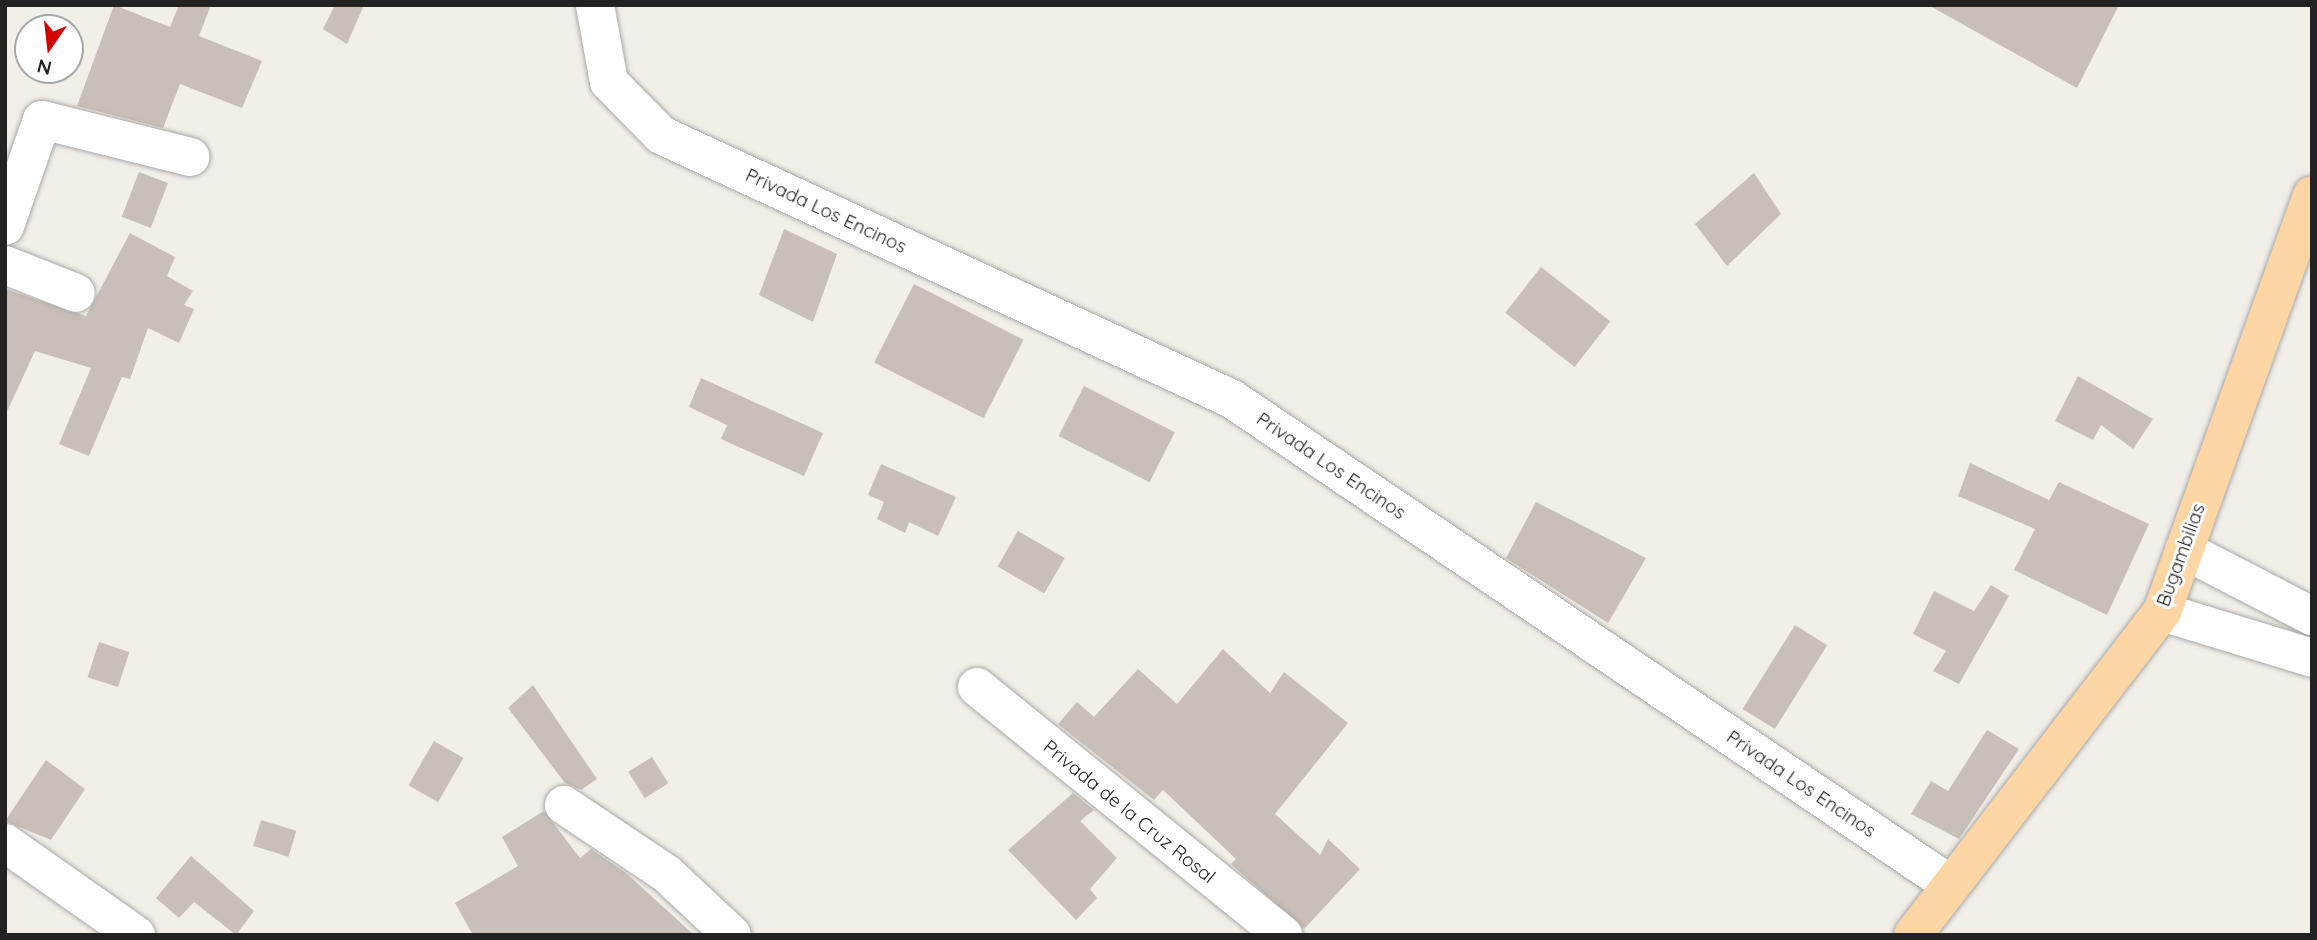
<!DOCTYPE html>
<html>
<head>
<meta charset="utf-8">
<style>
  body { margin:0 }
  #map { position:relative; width:2317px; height:940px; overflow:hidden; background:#f2efe9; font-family:Quicksand,sans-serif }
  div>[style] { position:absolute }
  .building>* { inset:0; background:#c7bfb8; transform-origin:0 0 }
  .roads { filter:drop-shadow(0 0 2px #a9a9a9) drop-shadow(0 0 2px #a9a9a9) }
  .minor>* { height:38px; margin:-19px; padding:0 19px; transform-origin:19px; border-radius:19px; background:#fff }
  .major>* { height:38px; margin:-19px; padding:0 19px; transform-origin:19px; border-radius:19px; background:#fcd6a4 }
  span { translate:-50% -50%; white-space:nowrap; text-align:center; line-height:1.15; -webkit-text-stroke:6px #fff; paint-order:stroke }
  .street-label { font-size:19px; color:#222 }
  .frame { position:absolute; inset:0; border:7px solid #222; pointer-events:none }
  .north { position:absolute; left:14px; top:14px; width:70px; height:70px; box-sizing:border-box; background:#fff; border:2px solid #a7a7a7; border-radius:50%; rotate:194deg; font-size:19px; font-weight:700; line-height:28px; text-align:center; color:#222 }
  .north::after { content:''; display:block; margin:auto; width:24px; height:32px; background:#d40000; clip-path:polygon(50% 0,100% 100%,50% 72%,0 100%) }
</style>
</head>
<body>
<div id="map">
  <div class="building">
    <div style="clip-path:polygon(114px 5px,170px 27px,179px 5px,211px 5px,199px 36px,262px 61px,242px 108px,180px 84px,163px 128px,77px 106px)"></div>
    <div style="clip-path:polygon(335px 5px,364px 5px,347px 44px,323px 29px)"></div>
    <div style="clip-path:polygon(1928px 5px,2119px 5px,2077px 88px)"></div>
    <div style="left:139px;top:172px;width:31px;height:48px;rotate:21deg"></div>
    <div style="clip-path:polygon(1754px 173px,1781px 214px,1727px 266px,1695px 224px)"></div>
    <div style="clip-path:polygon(784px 229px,837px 254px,813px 322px,759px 295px)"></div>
    <div style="clip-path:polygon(130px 233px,175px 257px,167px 276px,193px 291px,184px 305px,194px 309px,179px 343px,148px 328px,130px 379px,122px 377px,89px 456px,59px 444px,91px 368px,35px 351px,5px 416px,5px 289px,86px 316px)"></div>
    <div style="left:1541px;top:267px;width:88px;height:58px;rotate:38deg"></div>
    <div style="left:914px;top:284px;width:123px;height:88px;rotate:27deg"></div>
    <div style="clip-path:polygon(2078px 376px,2153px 419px,2133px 449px,2101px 425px,2093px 440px,2055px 421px)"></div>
    <div style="clip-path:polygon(701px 378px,823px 433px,804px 476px,721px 439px,727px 425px,689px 407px)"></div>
    <div style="left:1084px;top:386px;width:102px;height:56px;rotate:27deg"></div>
    <div style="clip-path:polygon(1970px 463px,2049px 500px,2059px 482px,2149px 524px,2107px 615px,2014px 570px,2035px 529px,1958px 496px)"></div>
    <div style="clip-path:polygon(881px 464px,956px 497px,938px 536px,909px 522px,905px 533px,877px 519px,884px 502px,868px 495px)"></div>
    <div style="clip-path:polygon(1536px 502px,1646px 558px,1608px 623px,1506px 558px)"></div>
    <div style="left:1018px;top:531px;width:54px;height:41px;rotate:30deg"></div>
    <div style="clip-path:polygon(1991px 585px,2009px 596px,1959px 684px,1933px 671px,1946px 651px,1913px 634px,1934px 591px,1974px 611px)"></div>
    <div style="left:1795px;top:625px;width:38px;height:99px;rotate:32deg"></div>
    <div style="left:99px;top:642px;width:32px;height:37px;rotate:18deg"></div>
    <div style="clip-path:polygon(1223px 649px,1270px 693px,1284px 672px,1348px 723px,1275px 814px,1320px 855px,1328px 839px,1360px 869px,1304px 929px,1231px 864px,1236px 859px,1163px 790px,1154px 800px,1058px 724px,1077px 702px,1094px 717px,1138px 669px,1177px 704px)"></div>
    <div style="clip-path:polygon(533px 685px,597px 779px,581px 790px,565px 783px,508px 708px)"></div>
    <div style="clip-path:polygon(1987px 730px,2019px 749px,1959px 839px,1911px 814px,1931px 781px,1948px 791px)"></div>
    <div style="left:434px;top:741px;width:34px;height:51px;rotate:30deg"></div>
    <div style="left:652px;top:757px;width:31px;height:28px;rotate:58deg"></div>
    <div style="clip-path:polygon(46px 760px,85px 789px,51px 840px,5px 821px)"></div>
    <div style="clip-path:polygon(1073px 793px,1094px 810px,1080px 821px,1117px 858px,1090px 889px,1097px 898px,1076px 920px,1008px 850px)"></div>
    <div style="clip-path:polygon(544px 811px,580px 858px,591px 849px,626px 873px,694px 935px,473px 935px,455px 903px,518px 866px,502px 837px)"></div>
    <div style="left:261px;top:820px;width:37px;height:27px;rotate:17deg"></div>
    <div style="clip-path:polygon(191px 856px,254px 911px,236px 935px,194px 902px,179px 918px,156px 898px)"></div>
  </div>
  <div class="roads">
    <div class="minor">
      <div style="left:595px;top:5px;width:78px;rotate:79.7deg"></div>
      <div style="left:609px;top:82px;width:74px;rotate:45.5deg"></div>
      <div style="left:661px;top:135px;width:629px;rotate:24.81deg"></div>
      <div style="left:1232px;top:399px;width:868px;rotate:34.06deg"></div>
      <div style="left:5px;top:226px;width:112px;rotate:-70.8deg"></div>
      <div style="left:42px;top:120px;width:153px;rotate:14deg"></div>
      <div style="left:5px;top:265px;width:76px;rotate:21.5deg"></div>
      <div style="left:2184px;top:550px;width:144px;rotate:27.3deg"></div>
      <div style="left:2162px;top:612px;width:157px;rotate:17deg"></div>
      <div style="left:977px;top:687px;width:394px;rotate:39deg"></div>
      <div style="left:564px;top:805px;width:124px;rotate:33.8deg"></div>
      <div style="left:667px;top:874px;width:89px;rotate:43.2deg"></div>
      <div style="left:5px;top:843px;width:160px;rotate:35.1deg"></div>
    </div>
    <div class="major">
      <div style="left:1913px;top:935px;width:408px;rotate:-52.4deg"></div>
      <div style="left:2162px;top:612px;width:443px;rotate:-70.2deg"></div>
    </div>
  </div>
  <div class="street-label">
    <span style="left:826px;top:211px;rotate:25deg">Privada Los Encinos</span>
    <span style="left:1331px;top:466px;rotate:34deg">Privada Los Encinos</span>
    <span style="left:2181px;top:555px;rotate:-70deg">Bugambilias</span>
    <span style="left:1801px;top:784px;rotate:34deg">Privada Los Encinos</span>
    <span style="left:1129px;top:812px;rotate:39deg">Privada de la Cruz Rosal</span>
  </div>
  <div class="frame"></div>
  <div class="north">N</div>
</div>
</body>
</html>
